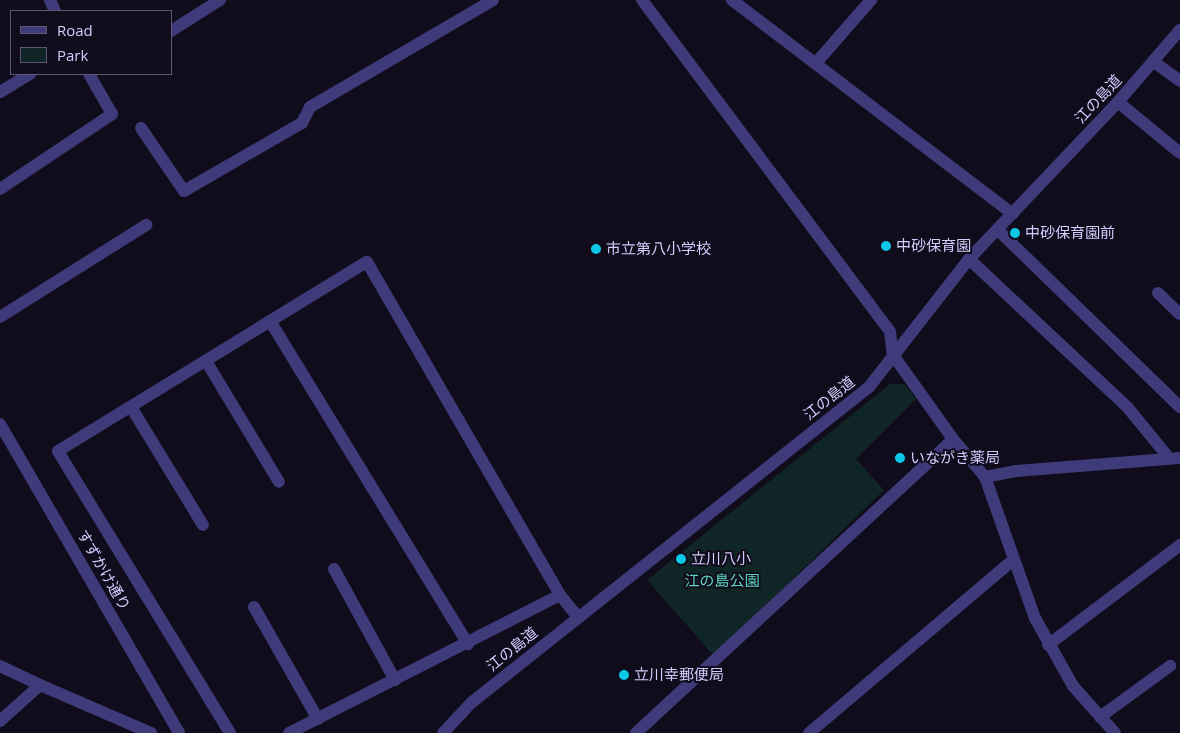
<!DOCTYPE html>
<html>
<head>
<meta charset="utf-8">
<style>
  body { margin:0 }
  #map { position:relative; width:1180px; height:733px; overflow:hidden; background:#100c1c; font-family:"Open Sans","Noto Sans JP",sans-serif }
  div>[style] { position:absolute }
  .green>* { inset:0; background:#102626 }
  .minor>* { height:12px; margin:-6px; padding:0 6px; transform-origin:6px; border-radius:6px; background:#3f3a79 }
  .dots>* { width:14px; height:14px; translate:-50% -50%; box-sizing:border-box; border:2px solid #100c1c; border-radius:50% }
  span { translate:-50% -50%; white-space:nowrap; text-align:center; line-height:1.15; -webkit-text-stroke:4px #100c1c; paint-order:stroke }
  .street-label { font-size:15px; color:#d3cbfc }
  .poi-label { font-size:15px; color:#d3cbfc }
  .left { translate:0 -50%; text-align:left }
  .park-label { font-size:15px; color:#5cd7bd }
  .legend { position:absolute; left:10px; top:10px; width:162px; height:65px; box-sizing:border-box; background:#100c1c; border:1px solid #5e5876; margin:0; padding:6px 9px; list-style:none; font-size:15px; color:#d3cbfc }
  .legend li { display:flex; align-items:center; gap:10px; height:25px }
  .legend b { width:25px; border:1px solid #5e5876 }
</style>
</head>
<body>
<div id="map">
  <div class="green">
    <div style="clip-path:polygon(890px 384px,904px 384px,916px 399px,856px 459px,884px 490px,714px 656px,647px 580px)"></div>
  </div>
  <div class="minor">
    <div style="left:50px;top:0;width:12px;rotate:66deg"></div>
    <div style="left:642px;top:0;width:414px;rotate:53.2deg"></div>
    <div style="left:890px;top:332px;width:23px;rotate:83deg"></div>
    <div style="left:893px;top:355px;width:103px;rotate:54.5deg"></div>
    <div style="left:953px;top:439px;width:50px;rotate:49.9deg"></div>
    <div style="left:985px;top:477px;width:150px;rotate:70.5deg"></div>
    <div style="left:1035px;top:618px;width:78px;rotate:60.8deg"></div>
    <div style="left:1073px;top:686px;width:63px;rotate:48.2deg"></div>
    <div style="left:732px;top:0;width:353px;rotate:37.3deg"></div>
    <div style="left:171px;top:31px;width:58px;rotate:-32.3deg"></div>
    <div style="left:1154px;top:62px;width:32px;rotate:36deg"></div>
    <div style="left:816px;top:63px;width:84px;rotate:-48.9deg"></div>
    <div style="left:0;top:92px;width:35px;rotate:-31deg"></div>
    <div style="left:1118px;top:102px;width:80px;rotate:39.4deg"></div>
    <div style="left:141px;top:128px;width:76px;rotate:55.7deg"></div>
    <div style="left:184px;top:191px;width:136px;rotate:-30deg"></div>
    <div style="left:302px;top:123px;width:18px;rotate:-63deg"></div>
    <div style="left:310px;top:107px;width:212px;rotate:-30.3deg"></div>
    <div style="left:0;top:189px;width:135px;rotate:-33.8deg"></div>
    <div style="left:112px;top:114px;width:46px;rotate:-119.9deg"></div>
    <div style="left:998px;top:230px;width:254px;rotate:44.2deg"></div>
    <div style="left:969px;top:259px;width:218px;rotate:43.1deg"></div>
    <div style="left:1128px;top:408px;width:65px;rotate:50.6deg"></div>
    <div style="left:1158px;top:293px;width:30px;rotate:44deg"></div>
    <div style="left:0;top:317px;width:173px;rotate:-32.2deg"></div>
    <div style="left:270px;top:321px;width:379px;rotate:58.5deg"></div>
    <div style="left:206px;top:361px;width:141px;rotate:58.9deg"></div>
    <div style="left:131px;top:407px;width:138px;rotate:58.6deg"></div>
    <div style="left:0;top:424px;width:357px;rotate:59.9deg"></div>
    <div style="left:985px;top:477px;width:32px;rotate:-11deg"></div>
    <div style="left:1016px;top:471px;width:165px;rotate:-4.5deg"></div>
    <div style="left:334px;top:569px;width:127px;rotate:61.2deg"></div>
    <div style="left:254px;top:607px;width:129px;rotate:60.3deg"></div>
    <div style="left:1048px;top:645px;width:166px;rotate:-37.1deg"></div>
    <div style="left:0;top:666px;width:44px;rotate:25.4deg"></div>
    <div style="left:1100px;top:717px;width:87px;rotate:-36.1deg"></div>
    <div style="left:0;top:721px;width:54px;rotate:-42deg"></div>
    <div style="left:40px;top:685px;width:121px;rotate:23.4deg"></div>
    <div style="left:230px;top:733px;width:330px;rotate:-121.4deg"></div>
    <div style="left:58px;top:451px;width:362px;rotate:-31.5deg"></div>
    <div style="left:367px;top:262px;width:385px;rotate:59.9deg"></div>
    <div style="left:560px;top:595px;width:28px;rotate:51deg"></div>
    <div style="left:289px;top:733px;width:304px;rotate:-27deg"></div>
    <div style="left:443px;top:733px;width:41px;rotate:-47deg"></div>
    <div style="left:471px;top:703px;width:508px;rotate:-38.45deg"></div>
    <div style="left:869px;top:387px;width:162px;rotate:-52deg"></div>
    <div style="left:969px;top:259px;width:216px;rotate:-46.5deg"></div>
    <div style="left:1118px;top:102px;width:95px;rotate:-49.3deg"></div>
    <div style="left:636px;top:733px;width:432px;rotate:-42.8deg"></div>
    <div style="left:809px;top:733px;width:267px;rotate:-40.3deg"></div>
  </div>
  <div class="dots">
    <div style="left:1015px;top:233px;background:#0dc7e6"></div>
    <div style="left:886px;top:246px;background:#0dc7e6"></div>
    <div style="left:596px;top:249px;background:#0dc7e6"></div>
    <div style="left:900px;top:458px;background:#0dc7e6"></div>
    <div style="left:681px;top:559px;background:#0dc7e6"></div>
    <div style="left:624px;top:675px;background:#0dc7e6"></div>
  </div>
  <div class="street-label">
    <span style="left:1098px;top:99px;rotate:-47deg">江の島道</span>
    <span style="left:829px;top:398px;rotate:-38deg">江の島道</span>
    <span style="left:104px;top:570px;rotate:60deg">すずかけ通り</span>
    <span style="left:512px;top:649px;rotate:-39deg">江の島道</span>
  </div>
  <div class="poi-label">
    <span class="left" style="left:1025px;top:233px">中砂保育園前</span>
    <span class="left" style="left:896px;top:246px">中砂保育園</span>
    <span class="left" style="left:606px;top:249px">市立第八小学校</span>
    <span class="left" style="left:910px;top:458px">いながき薬局</span>
    <span class="left" style="left:691px;top:559px">立川八小</span>
    <span class="left" style="left:634px;top:675px">立川幸郵便局</span>
  </div>
  <div class="park-label">
    <span style="left:722px;top:581px">江の島公園</span>
  </div>
  <ul class="legend">
  <li><b style="height:6px;background:#3f3a79"></b>Road</li>
  <li><b style="height:14px;background:#102626"></b>Park</li>
  </ul>
</div>
</body>
</html>
